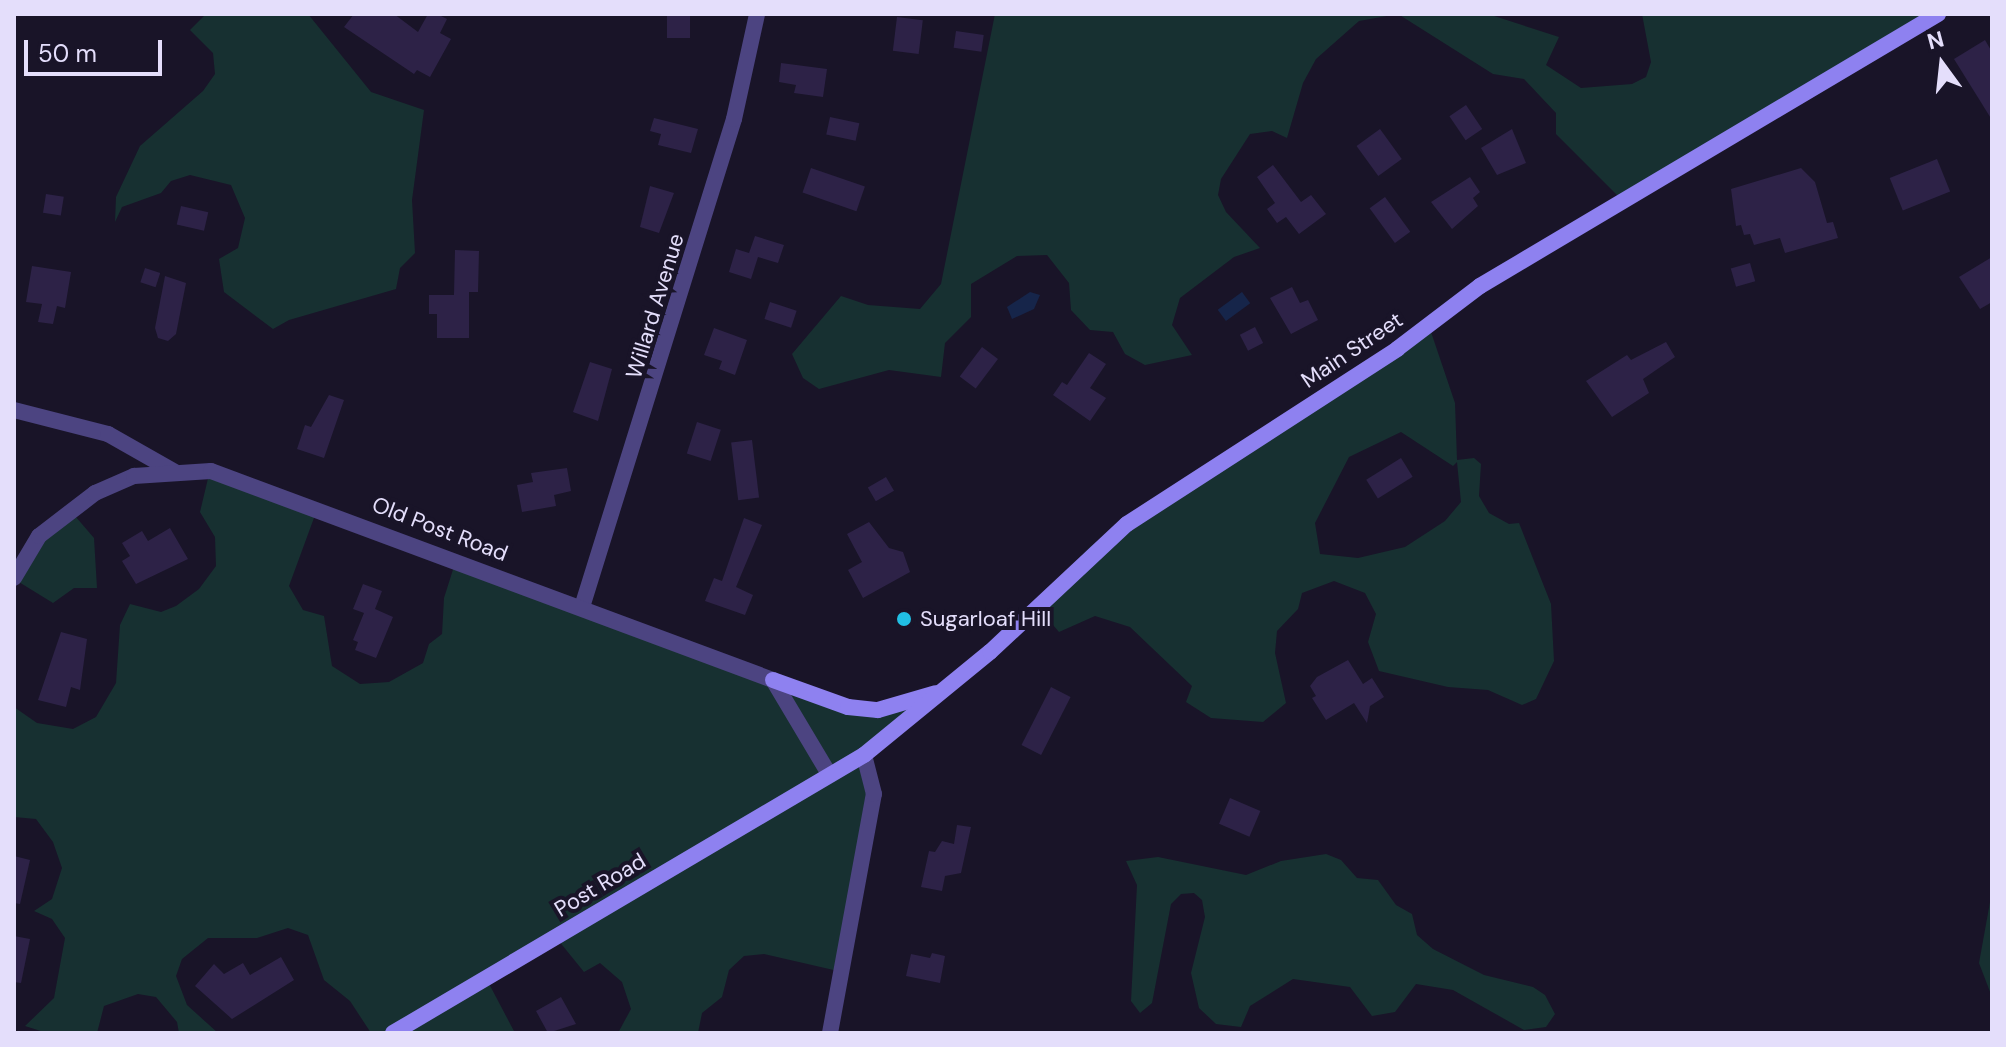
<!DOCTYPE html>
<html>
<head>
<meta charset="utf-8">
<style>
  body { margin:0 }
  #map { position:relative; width:2006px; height:1047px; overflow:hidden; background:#191428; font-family:"DM Sans",sans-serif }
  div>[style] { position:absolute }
  .green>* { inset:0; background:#173031 }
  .water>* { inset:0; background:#16254a; transform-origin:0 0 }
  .building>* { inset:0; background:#2d2247; transform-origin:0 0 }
  .minor>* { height:16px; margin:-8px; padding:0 8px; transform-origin:8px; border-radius:8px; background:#4c4481 }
  .tertiary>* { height:16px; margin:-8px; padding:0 8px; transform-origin:8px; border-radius:8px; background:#4c4481 }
  .secondary>* { height:16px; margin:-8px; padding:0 8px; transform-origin:8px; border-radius:8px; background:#8e81f0 }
  .dots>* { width:22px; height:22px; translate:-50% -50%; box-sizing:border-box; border:4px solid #191428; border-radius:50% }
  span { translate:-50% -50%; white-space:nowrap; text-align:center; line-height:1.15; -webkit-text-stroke:8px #191428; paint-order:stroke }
  .street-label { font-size:22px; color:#e4defb }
  .poi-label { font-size:22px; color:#e4defb }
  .left { translate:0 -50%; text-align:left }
  .frame { position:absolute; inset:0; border:16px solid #e4defb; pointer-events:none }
  .north { position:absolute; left:1902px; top:24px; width:80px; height:80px; -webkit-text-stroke:6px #191428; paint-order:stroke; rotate:345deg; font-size:22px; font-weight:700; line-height:32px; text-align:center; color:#e4defb }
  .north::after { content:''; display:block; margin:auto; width:28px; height:36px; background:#e4defb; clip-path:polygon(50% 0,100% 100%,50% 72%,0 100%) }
  .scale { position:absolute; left:24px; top:40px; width:138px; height:36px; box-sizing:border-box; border:4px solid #e4defb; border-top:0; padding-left:10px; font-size:24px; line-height:28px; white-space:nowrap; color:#e4defb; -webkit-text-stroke:6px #191428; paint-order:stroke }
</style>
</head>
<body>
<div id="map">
  <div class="green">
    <div style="clip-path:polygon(206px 14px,308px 14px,371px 92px,424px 110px,412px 200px,415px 253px,400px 268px,396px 289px,289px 320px,273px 329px,224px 292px,219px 259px,238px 248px,245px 218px,231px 185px,190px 175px,171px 181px,161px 193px,122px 207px,115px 222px,116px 197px,140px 146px,203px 91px,215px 74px,213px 53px,190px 30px)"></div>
    <div style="clip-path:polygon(995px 14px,1488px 14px,1559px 37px,1546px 65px,1581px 88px,1632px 84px,1646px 77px,1651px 62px,1642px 14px,1932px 14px,1623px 201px,1556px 134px,1556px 113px,1524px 79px,1493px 74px,1398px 14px,1359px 21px,1316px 59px,1303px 83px,1287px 138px,1272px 131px,1250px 134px,1221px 179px,1218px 195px,1226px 212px,1260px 248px,1234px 257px,1180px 298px,1172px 325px,1192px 355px,1145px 365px,1125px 354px,1113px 332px,1090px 330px,1071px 310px,1069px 283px,1047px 255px,1017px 256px,971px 284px,971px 317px,945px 343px,941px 377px,889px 370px,819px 389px,803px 378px,792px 354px,841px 296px,868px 305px,920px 309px,941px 284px)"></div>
    <div style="clip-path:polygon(evenodd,1429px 326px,1455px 403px,1457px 460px,1474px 458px,1481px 464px,1479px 496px,1489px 513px,1509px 524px,1519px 523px,1551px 604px,1554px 661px,1536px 699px,1522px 705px,1488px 690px,1448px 687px,1379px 671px,1368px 642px,1376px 614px,1365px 593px,1334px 581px,1302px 593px,1298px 609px,1277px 631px,1275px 653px,1286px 703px,1263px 722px,1211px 718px,1186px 702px,1192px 686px,1130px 627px,1095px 616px,1059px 632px,1035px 604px,1091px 546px,1429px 326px,1401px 432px,1453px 466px,1457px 462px,1461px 502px,1445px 521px,1405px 547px,1358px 558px,1320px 554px,1315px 523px,1349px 457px,1401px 432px)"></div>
    <div style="clip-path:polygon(210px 470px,318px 507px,289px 586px,303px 610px,324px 616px,332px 666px,360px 684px,389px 682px,423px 663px,429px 644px,442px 634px,444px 598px,457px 557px,869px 707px,935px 692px,864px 751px,872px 770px,838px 971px,764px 954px,744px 956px,729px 970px,722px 997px,702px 1013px,698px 1033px,618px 1033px,631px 1009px,622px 982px,600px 963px,584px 972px,554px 935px,486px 978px,515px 1033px,371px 1033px,350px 1001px,324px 980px,308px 935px,288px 928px,257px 938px,208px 938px,182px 959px,176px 976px,187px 1005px,218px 1033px,179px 1033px,177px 1022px,156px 997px,138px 994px,104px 1006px,97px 1033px,47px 1033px,25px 1026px,54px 998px,65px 938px,52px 919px,34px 911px,52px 899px,62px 868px,53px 842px,36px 819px,14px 817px,14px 707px,37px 723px,73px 729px,96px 717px,116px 683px,120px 625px,130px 604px,161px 612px,176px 606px,199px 589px,216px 566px,215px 537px,200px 512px)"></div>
    <div style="clip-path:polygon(69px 509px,94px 538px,97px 588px,74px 588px,53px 603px,14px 579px)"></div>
    <div style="clip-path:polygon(1326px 854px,1341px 860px,1357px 878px,1378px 880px,1396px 905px,1412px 914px,1417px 935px,1433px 949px,1484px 975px,1533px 987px,1545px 995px,1555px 1014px,1546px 1027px,1524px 1030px,1453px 990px,1416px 984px,1395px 1012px,1372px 1016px,1350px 987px,1293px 979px,1250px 1006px,1241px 1027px,1216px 1024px,1199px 1008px,1191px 973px,1205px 917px,1202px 900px,1194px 893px,1181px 894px,1171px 904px,1152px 1003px,1140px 1013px,1131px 1001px,1137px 885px,1126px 861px,1158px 857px,1246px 875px,1281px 861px)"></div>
    <div style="clip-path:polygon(1992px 891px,1992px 997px,1979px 963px)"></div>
  </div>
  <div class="water">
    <div style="clip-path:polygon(1030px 292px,1040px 295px,1034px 309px,1012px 319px,1007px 307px)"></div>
    <div style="left:1242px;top:292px;width:14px;height:30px;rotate:54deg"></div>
  </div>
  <div class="building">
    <div style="clip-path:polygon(354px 14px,394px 14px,418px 32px,428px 14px,437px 14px,447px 19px,440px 33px,451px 39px,430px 77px,417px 70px,414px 74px,344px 27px)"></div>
    <div style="left:667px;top:14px;width:23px;height:24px"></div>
    <div style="left:897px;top:17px;width:26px;height:34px;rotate:7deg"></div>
    <div style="left:956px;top:31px;width:28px;height:17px;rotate:8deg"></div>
    <div style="clip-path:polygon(1985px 40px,1992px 52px,1992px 120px,1954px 59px)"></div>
    <div style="clip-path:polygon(781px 63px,827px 69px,823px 97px,794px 93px,796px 85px,779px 82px)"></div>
    <div style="left:1466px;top:105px;width:29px;height:20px;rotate:56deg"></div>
    <div style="left:830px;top:117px;width:30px;height:18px;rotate:12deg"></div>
    <div style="clip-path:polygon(654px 118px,698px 129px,691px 153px,658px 145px,661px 134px,650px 131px)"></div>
    <div style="left:1380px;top:129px;width:37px;height:29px;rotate:54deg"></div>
    <div style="clip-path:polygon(1512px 129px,1526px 163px,1497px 175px,1481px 148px)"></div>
    <div style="left:1937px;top:159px;width:35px;height:51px;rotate:68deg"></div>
    <div style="clip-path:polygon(1273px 165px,1301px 202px,1311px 195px,1326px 214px,1299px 234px,1286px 217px,1277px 223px,1267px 209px,1275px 203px,1257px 177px)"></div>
    <div style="left:811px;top:168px;width:57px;height:26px;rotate:19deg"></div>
    <div style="clip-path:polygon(1801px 168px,1815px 182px,1827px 223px,1833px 222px,1838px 238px,1785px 253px,1780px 238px,1754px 245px,1750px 234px,1744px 235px,1741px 225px,1736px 226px,1731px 189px)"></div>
    <div style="clip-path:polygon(1470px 177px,1480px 192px,1473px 198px,1478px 206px,1452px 229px,1431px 202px)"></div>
    <div style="clip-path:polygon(650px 186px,674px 193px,659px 233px,640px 227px)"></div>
    <div style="left:46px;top:194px;width:18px;height:19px;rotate:9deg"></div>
    <div style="left:1385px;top:197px;width:43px;height:19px;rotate:54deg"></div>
    <div style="left:181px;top:206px;width:28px;height:19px;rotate:13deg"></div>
    <div style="clip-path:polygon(755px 236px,784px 245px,778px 263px,758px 257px,751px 279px,729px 272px,736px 249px,749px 253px)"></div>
    <div style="clip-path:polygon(455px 250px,479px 251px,478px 292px,469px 292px,469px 338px,437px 338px,437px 314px,429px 314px,429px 295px,454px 295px)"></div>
    <div style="clip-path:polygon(1992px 257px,1992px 302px,1980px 309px,1959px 277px)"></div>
    <div style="left:1750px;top:263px;width:19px;height:20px;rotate:74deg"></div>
    <div style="clip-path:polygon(32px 266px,71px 272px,65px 308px,57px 306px,53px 324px,38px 322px,42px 304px,26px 302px)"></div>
    <div style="left:145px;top:268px;width:16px;height:15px;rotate:18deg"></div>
    <div style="clip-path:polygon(165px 276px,186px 283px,176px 334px,168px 341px,158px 338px,155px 328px)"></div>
    <div style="clip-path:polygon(1292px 287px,1300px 303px,1308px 300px,1318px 320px,1291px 334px,1270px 298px)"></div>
    <div style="left:770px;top:302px;width:28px;height:18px;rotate:18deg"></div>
    <div style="left:1255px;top:327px;width:18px;height:17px;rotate:63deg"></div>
    <div style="clip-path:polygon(714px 328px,747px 340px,735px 375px,719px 369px,722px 361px,704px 355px)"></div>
    <div style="clip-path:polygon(1666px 342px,1675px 357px,1643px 379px,1649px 393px,1612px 417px,1586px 381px,1627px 355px,1631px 360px)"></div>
    <div style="left:982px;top:347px;width:20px;height:37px;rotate:37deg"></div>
    <div style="clip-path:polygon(1089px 353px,1106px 364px,1090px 388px,1106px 398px,1090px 421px,1053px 395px,1062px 382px,1067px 385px)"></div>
    <div style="clip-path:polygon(590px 362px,612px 369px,598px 421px,573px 412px)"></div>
    <div style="clip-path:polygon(329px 395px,344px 400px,324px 458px,297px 449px,305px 425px,311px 427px)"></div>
    <div style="left:697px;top:422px;width:25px;height:33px;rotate:18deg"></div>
    <div style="left:752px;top:440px;width:58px;height:21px;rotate:83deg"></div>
    <div style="left:1401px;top:458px;width:22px;height:41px;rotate:58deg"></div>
    <div style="clip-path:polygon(567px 468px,571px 491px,554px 495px,556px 506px,522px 512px,517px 485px,533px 482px,531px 473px)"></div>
    <div style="left:886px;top:477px;width:16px;height:21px;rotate:60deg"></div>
    <div style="clip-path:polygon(744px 518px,762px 525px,736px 587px,753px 595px,745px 615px,705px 601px,714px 578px,722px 581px)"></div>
    <div style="clip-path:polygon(869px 522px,889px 548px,903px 552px,910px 572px,863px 598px,848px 570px,862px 562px,847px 534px)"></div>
    <div style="clip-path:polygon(170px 528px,188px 559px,136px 584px,122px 561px,130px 556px,122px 543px,142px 531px,148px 541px)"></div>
    <div style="clip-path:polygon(363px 584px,382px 591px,375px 609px,393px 617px,376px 658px,355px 650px,358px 642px,353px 640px,364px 613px,353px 609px)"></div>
    <div style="clip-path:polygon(61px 632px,87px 639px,80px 690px,71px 687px,66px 707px,38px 700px)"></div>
    <div style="clip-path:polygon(1348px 660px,1363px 684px,1372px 678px,1384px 697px,1370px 706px,1367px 723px,1354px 703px,1326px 720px,1312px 698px,1316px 696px,1310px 686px,1317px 677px)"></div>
    <div style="left:1051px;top:687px;width:22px;height:65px;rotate:27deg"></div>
    <div style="left:1230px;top:798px;width:33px;height:28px;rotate:23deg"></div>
    <div style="clip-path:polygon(957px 825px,971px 827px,961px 873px,945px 876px,942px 891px,921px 887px,929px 851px,935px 852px,942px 841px,954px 844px)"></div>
    <div style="clip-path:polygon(14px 856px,30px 860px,20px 904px,14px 903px)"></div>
    <div style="clip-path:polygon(14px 936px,30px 939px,21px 983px,14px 982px)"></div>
    <div style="clip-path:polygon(932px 953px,945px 956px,940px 983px,906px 976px,911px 954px,930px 958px)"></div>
    <div style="clip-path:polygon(281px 957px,294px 980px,232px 1019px,195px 986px,214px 964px,224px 974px,243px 963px,250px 975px)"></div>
    <div style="clip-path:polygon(561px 997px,576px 1024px,548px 1033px,536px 1011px)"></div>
  </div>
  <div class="minor">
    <div style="left:582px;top:607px;width:511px;rotate:-72.7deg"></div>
    <div style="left:734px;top:119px;width:107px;rotate:-77.6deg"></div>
    <div style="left:830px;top:1033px;width:243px;rotate:-79.6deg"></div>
    <div style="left:874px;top:794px;width:40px;rotate:-104.4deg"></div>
  </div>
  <div class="tertiary">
    <div style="left:14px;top:410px;width:97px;rotate:14.3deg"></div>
    <div style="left:108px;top:434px;width:77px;rotate:29.6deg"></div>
    <div style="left:14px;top:578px;width:49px;rotate:-59.2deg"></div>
    <div style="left:39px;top:536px;width:71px;rotate:-37.5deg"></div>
    <div style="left:95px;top:493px;width:43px;rotate:-23.6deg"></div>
    <div style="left:134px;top:476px;width:77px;rotate:-3.7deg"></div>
    <div style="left:211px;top:471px;width:600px;rotate:20.4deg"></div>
    <div style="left:773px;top:680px;width:109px;rotate:59.2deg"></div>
  </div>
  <div class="secondary">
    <div style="left:773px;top:680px;width:80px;rotate:19.8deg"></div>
    <div style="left:848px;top:707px;width:30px;rotate:6deg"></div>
    <div style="left:878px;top:710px;width:60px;rotate:-16.3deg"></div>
    <div style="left:393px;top:1033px;width:547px;rotate:-30.55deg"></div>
    <div style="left:864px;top:755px;width:163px;rotate:-39.3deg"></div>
    <div style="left:990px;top:652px;width:187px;rotate:-43.1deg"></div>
    <div style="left:1127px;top:524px;width:322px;rotate:-32.9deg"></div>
    <div style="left:1397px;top:349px;width:104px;rotate:-37.2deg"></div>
    <div style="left:1480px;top:286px;width:533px;rotate:-30.71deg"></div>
  </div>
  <div class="dots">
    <div style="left:904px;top:619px;background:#21bfe4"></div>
  </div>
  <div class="street-label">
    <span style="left:655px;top:306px;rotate:-73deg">Willard Avenue</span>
    <span style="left:1352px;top:350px;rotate:-34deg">Main Street</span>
    <span style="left:440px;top:529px;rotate:21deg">Old Post Road</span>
    <span style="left:600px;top:885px;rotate:-31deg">Post Road</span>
  </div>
  <div class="poi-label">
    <span class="left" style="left:920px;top:619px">Sugarloaf Hill</span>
  </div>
  <div class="frame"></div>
  <div class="north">N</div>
  <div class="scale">50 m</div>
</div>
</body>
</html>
